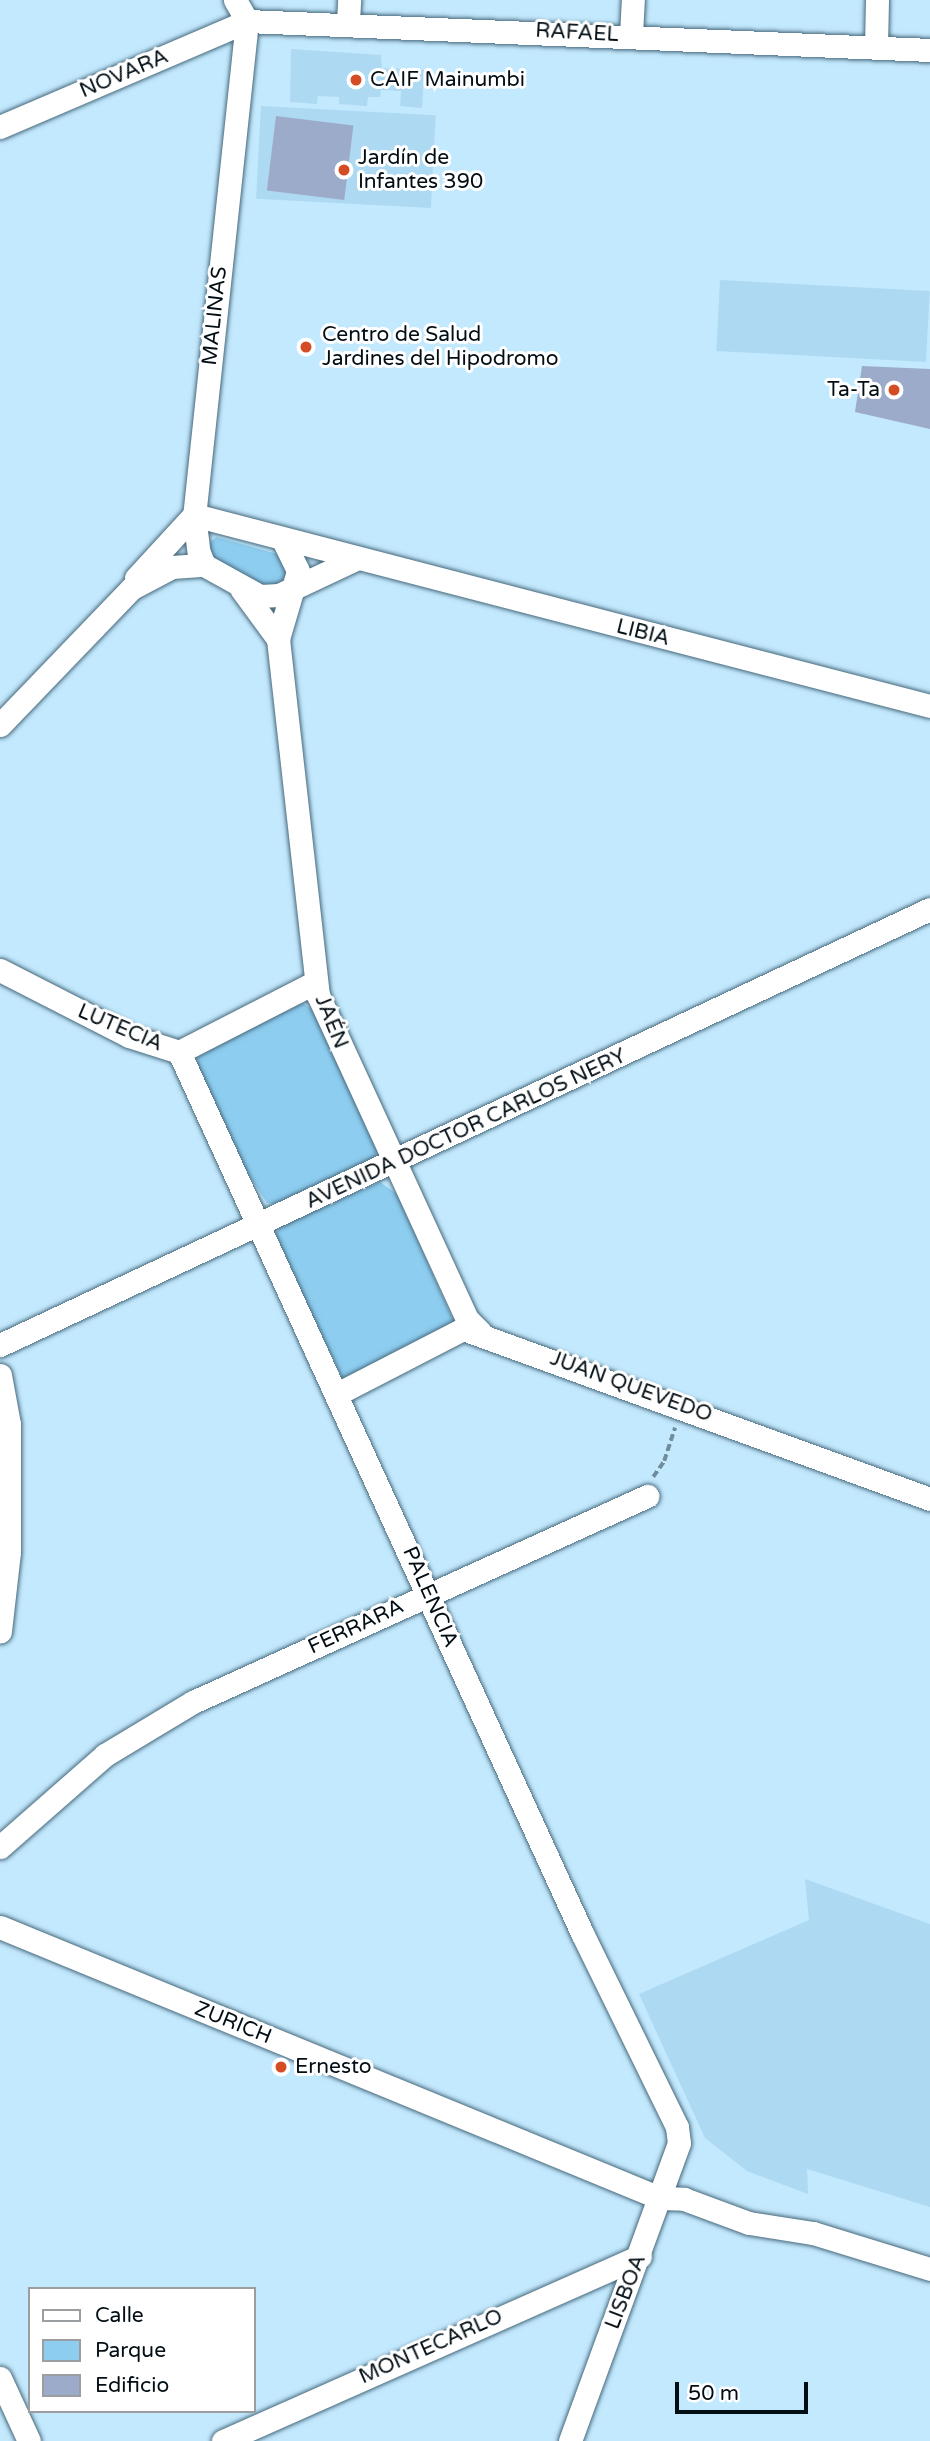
<!DOCTYPE html>
<html>
<head>
<meta charset="utf-8">
<style>
  body { margin:0 }
  #map { position:relative; width:930px; height:2441px; overflow:hidden; background:#c3e9fe; font-family:"Varela Round",sans-serif }
  div>[style] { position:absolute }
  .built>* { inset:0; background:#aed9f2; transform-origin:0 0 }
  .green>* { inset:0; background:#8dcdf0 }
  .building>* { inset:0; background:#9cabca; transform-origin:0 0 }
  .path>* { height:3.5px; margin-top:-1.75px; transform-origin:0; background:repeating-linear-gradient(90deg,#718c9b 0 7px,transparent 0 10.5px) }
  .roads { filter:drop-shadow(0 0 2px #47687b) drop-shadow(0 0 2px #47687b) }
  .minor>* { height:23px; margin:-11.5px; padding:0 11.5px; transform-origin:11.5px; border-radius:11.5px; background:#fff }
  .dots>* { width:19px; height:19px; translate:-50% -50%; box-sizing:border-box; border:4px solid #fff; border-radius:50% }
  span { translate:-50% -50%; white-space:nowrap; text-align:center; line-height:1.15; -webkit-text-stroke:6px #fff; paint-order:stroke }
  .street-label { font-size:21px; color:#020d14 }
  .poi-label { font-size:21px; color:#020d14 }
  .left { translate:0 -50%; text-align:left }
  .right { translate:-100% -50%; text-align:right }
  .legend { position:absolute; left:28px; top:2287px; width:228px; height:126px; box-sizing:border-box; background:#fff; border:2px solid #9a9ea1; margin:0; padding:9px 12px; list-style:none; font-size:21px; color:#020d14 }
  .legend li { display:flex; align-items:center; gap:14px; height:35px }
  .legend b { width:35px; border:2px solid #9a9ea1 }
  .scale { position:absolute; left:675px; top:2382px; width:133px; height:32px; box-sizing:border-box; border:4px solid #020d14; border-top:0; padding-left:9px; font-size:21px; line-height:24px; white-space:nowrap; color:#020d14; -webkit-text-stroke:5px #fff; paint-order:stroke }
</style>
</head>
<body>
<div id="map">
  <div class="built">
    <div style="clip-path:polygon(291px 49px,381px 55px,382px 68px,424px 70px,422px 108px,400px 106px,401px 91px,381px 90px,380px 97px,368px 97px,367px 106px,339px 104px,339px 97px,318px 96px,317px 104px,290px 102px)"></div>
    <div style="left:261px;top:106px;width:175px;height:93px;rotate:3deg"></div>
    <div style="left:720px;top:280px;width:210px;height:71px;rotate:3deg"></div>
    <div style="clip-path:polygon(805px 1879px,930px 1924px,930px 2207px,807px 2169px,808px 2194px,747px 2171px,705px 2138px,639px 1994px,809px 1920px)"></div>
  </div>
  <div class="green">
    <div style="clip-path:polygon(216px 537px,288px 557px,294px 577px,266px 588px,212px 561px,206px 546px)"></div>
    <div style="clip-path:polygon(301px 1002px,314px 1011px,378px 1150px,373px 1158px,276px 1204px,267px 1203px,235px 1153px,198px 1068px,198px 1058px,202px 1050px,292px 1003px)"></div>
    <div style="clip-path:polygon(380px 1182px,397px 1194px,454px 1322px,344px 1381px,274px 1236px,282px 1225px)"></div>
  </div>
  <div class="building">
    <div style="left:276px;top:116px;width:78px;height:75px;rotate:7deg"></div>
    <div style="clip-path:polygon(862px 366px,930px 369px,930px 429px,855px 412px)"></div>
  </div>
  <div class="path">
    <div style="left:653px;top:1477px;width:19px;rotate:-55deg"></div>
    <div style="left:664px;top:1461px;width:35px;rotate:-72deg"></div>
  </div>
  <div class="roads">
    <div class="minor">
      <div style="left:235px;top:0;width:24px;rotate:60deg"></div>
      <div style="left:247px;top:21px;width:497px;rotate:96.1deg"></div>
      <div style="left:194px;top:515px;width:38px;rotate:83deg"></div>
      <div style="left:199px;top:553px;width:13px;rotate:67deg"></div>
      <div style="left:204px;top:565px;width:64px;rotate:29deg"></div>
      <div style="left:260px;top:596px;width:19px;rotate:-3deg"></div>
      <div style="left:279px;top:595px;width:85px;rotate:-25.1deg"></div>
      <div style="left:348px;top:22px;width:22px;rotate:-87deg"></div>
      <div style="left:631px;top:35px;width:35px;rotate:-87deg"></div>
      <div style="left:876px;top:47px;width:47px;rotate:-88.8deg"></div>
      <div style="left:0;top:127px;width:269px;rotate:-23.2deg"></div>
      <div style="left:247px;top:21px;width:684px;rotate:2.43deg"></div>
      <div style="left:194px;top:515px;width:760px;rotate:14.55deg"></div>
      <div style="left:284px;top:542px;width:32px;rotate:64deg"></div>
      <div style="left:298px;top:571px;width:71px;rotate:106.4deg"></div>
      <div style="left:278px;top:639px;width:358px;rotate:83.6deg"></div>
      <div style="left:318px;top:995px;width:357px;rotate:65.3deg"></div>
      <div style="left:467px;top:1319px;width:18px;rotate:45deg"></div>
      <div style="left:136px;top:578px;width:86px;rotate:-47.4deg"></div>
      <div style="left:242px;top:590px;width:61px;rotate:53.7deg"></div>
      <div style="left:0;top:725px;width:190px;rotate:-46.1deg"></div>
      <div style="left:132px;top:588px;width:45px;rotate:-27.7deg"></div>
      <div style="left:172px;top:567px;width:32px;rotate:-4deg"></div>
      <div style="left:0;top:970px;width:145px;rotate:27.1deg"></div>
      <div style="left:129px;top:1036px;width:52px;rotate:17.7deg"></div>
      <div style="left:179px;top:1052px;width:154px;rotate:-27.1deg"></div>
      <div style="left:179px;top:1052px;width:969px;rotate:65.42deg"></div>
      <div style="left:582px;top:1933px;width:216px;rotate:63.9deg"></div>
      <div style="left:677px;top:2127px;width:16px;rotate:83deg"></div>
      <div style="left:679px;top:2143px;width:317px;rotate:110.1deg"></div>
      <div style="left:0;top:1345px;width:1027px;rotate:-25.12deg"></div>
      <div style="left:0;top:1375px;width:50px;rotate:79.6deg"></div>
      <div style="left:9px;top:1424px;width:128px;rotate:90deg"></div>
      <div style="left:9px;top:1552px;width:80px;rotate:96.5deg"></div>
      <div style="left:337px;top:1394px;width:142px;rotate:-27.3deg"></div>
      <div style="left:463px;top:1329px;width:497px;rotate:20deg"></div>
      <div style="left:0;top:1847px;width:140px;rotate:-41.2deg"></div>
      <div style="left:105px;top:1755px;width:103px;rotate:-31.1deg"></div>
      <div style="left:193px;top:1702px;width:499px;rotate:-24.4deg"></div>
      <div style="left:0;top:1927px;width:713px;rotate:22.32deg"></div>
      <div style="left:660px;top:2198px;width:24px;rotate:2deg"></div>
      <div style="left:684px;top:2199px;width:69px;rotate:20.3deg"></div>
      <div style="left:749px;top:2223px;width:65px;rotate:8.9deg"></div>
      <div style="left:813px;top:2233px;width:122px;rotate:17.1deg"></div>
      <div style="left:0;top:2378px;width:69px;rotate:65.3deg"></div>
      <div style="left:223px;top:2441px;width:456px;rotate:-23.9deg"></div>
    </div>
  </div>
  <div class="dots">
    <div style="left:356px;top:80px;background:#d54c24"></div>
    <div style="left:344px;top:170px;background:#d54c24"></div>
    <div style="left:306px;top:347px;background:#d54c24"></div>
    <div style="left:894px;top:390px;background:#d54c24"></div>
    <div style="left:281px;top:2067px;background:#d54c24"></div>
  </div>
  <div class="street-label">
    <span style="left:577px;top:33px;rotate:3deg">RAFAEL</span>
    <span style="left:124px;top:74px;rotate:-23deg">NOVARA</span>
    <span style="left:215px;top:316px;rotate:-84deg">MALINAS</span>
    <span style="left:643px;top:633px;rotate:14deg">LIBIA</span>
    <span style="left:331px;top:1022px;rotate:68deg">JAÉN</span>
    <span style="left:120px;top:1028px;rotate:23deg">LUTECIA</span>
    <span style="left:466px;top:1129px;rotate:-25deg">AVENIDA DOCTOR CARLOS NERY</span>
    <span style="left:631px;top:1387px;rotate:20deg">JUAN QUEVEDO</span>
    <span style="left:430px;top:1597px;rotate:66deg">PALENCIA</span>
    <span style="left:356px;top:1627px;rotate:-25deg">FERRARA</span>
    <span style="left:233px;top:2023px;rotate:22deg">ZURICH</span>
    <span style="left:626px;top:2292px;rotate:-69deg">LISBOA</span>
    <span style="left:431px;top:2347px;rotate:-24deg">MONTECARLO</span>
  </div>
  <div class="poi-label">
    <span class="left" style="left:370px;top:80px">CAIF Mainumbi</span>
    <span class="left" style="left:358px;top:170px">Jardín de<br>Infantes 390</span>
    <span class="left" style="left:322px;top:347px">Centro de Salud<br>Jardines del Hipodromo</span>
    <span class="right" style="left:880px;top:390px">Ta-Ta</span>
    <span class="left" style="left:295px;top:2067px">Ernesto</span>
  </div>
  <ul class="legend">
  <li><b style="height:9px;background:#fff"></b>Calle</li>
  <li><b style="height:19px;background:#8dcdf0"></b>Parque</li>
  <li><b style="height:19px;background:#9cabca"></b>Edificio</li>
  </ul>
  <div class="scale">50 m</div>
</div>
</body>
</html>
